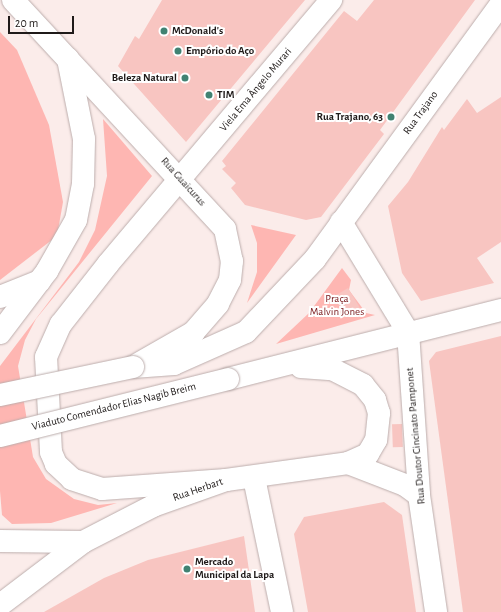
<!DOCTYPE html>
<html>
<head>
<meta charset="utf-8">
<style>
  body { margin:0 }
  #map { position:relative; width:501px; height:612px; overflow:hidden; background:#fbecea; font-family:"Alegreya Sans",sans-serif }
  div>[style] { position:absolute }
  .green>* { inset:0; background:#feb6b2 }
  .building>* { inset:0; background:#f8c5c1; transform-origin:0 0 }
  .roads { filter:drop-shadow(0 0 1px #bcadac) drop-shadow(0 0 1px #bcadac) }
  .minor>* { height:22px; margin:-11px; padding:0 11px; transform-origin:11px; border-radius:11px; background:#fff }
  .major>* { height:22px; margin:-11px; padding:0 11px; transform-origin:11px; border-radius:11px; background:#fff }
  .bridges { filter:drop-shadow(0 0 1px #bcadac) drop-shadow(0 0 1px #bcadac) }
  .major-bridge>* { height:22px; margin:-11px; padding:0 11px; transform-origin:11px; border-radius:11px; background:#fff }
  .dots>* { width:11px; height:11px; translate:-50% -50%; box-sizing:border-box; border:2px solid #fff; border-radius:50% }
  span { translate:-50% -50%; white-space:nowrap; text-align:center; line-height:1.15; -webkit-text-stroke:4px #fff; paint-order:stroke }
  .poi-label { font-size:11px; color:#1f1a19; font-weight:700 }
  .left { translate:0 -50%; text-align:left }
  .right { translate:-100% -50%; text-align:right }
  .street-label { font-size:11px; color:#1f1a19 }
  .park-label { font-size:11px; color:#7d2023 }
  .scale { position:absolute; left:8px; top:16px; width:66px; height:18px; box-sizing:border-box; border:2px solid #1f1a19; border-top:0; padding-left:5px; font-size:12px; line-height:14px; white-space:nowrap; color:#1f1a19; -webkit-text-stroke:3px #fff; paint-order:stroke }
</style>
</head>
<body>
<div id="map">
  <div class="green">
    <div style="clip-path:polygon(0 32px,17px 50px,49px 125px,63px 202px,57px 236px,0 280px)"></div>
    <div style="clip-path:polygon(103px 119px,152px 176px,36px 319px,25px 340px,18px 366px,33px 457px,46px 479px,74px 499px,98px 505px,117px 503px,51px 523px,12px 524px,2px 515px,0 491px,0 366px,79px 262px,95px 230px,107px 176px)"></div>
    <div style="clip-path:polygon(251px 225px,296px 235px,247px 303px,257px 272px,257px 243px)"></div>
    <div style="clip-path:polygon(342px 268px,351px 280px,349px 290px,366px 313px,375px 315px,276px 344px,309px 313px)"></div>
  </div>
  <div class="building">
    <div style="clip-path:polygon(162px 0,305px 0,186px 142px,118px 66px,135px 36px,139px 39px)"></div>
    <div style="clip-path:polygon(374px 0,475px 0,380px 130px,384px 134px,321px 217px,306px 220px,245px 205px,231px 188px,236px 183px,222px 169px,226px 166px,222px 161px,344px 11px,357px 21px)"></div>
    <div style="clip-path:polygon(501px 97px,501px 242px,477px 258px,494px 283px,421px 301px,402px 273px,388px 206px,408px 182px,442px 127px,444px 130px,467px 99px,477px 113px)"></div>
    <div style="left:348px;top:288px;width:23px;height:17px;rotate:59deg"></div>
    <div style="clip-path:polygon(501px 336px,501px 612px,463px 612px,429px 361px,436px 352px)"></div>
    <div style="left:402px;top:424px;width:23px;height:10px;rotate:88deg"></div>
    <div style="clip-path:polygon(384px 502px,402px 515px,416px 612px,308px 612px,294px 534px,304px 517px)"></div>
    <div style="clip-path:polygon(244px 536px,255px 612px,44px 612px,104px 578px,148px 560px)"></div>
  </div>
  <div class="roads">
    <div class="minor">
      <div style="left:341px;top:222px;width:129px;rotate:58.7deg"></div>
      <div style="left:408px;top:332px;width:163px;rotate:86.1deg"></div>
      <div style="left:419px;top:495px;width:118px;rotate:81.7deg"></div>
      <div style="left:0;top:297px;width:43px;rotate:-21.8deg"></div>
      <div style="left:0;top:333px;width:78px;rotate:-52.8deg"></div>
      <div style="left:47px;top:271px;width:59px;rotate:-60.4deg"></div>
      <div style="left:76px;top:220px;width:37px;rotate:-79deg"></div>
      <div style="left:83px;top:184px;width:45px;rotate:-88.7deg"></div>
      <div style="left:84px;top:139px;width:82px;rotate:-101.3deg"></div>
      <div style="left:254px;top:478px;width:137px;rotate:78.2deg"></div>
      <div style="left:226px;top:480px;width:124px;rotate:175.8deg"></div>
      <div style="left:102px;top:489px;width:32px;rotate:-162deg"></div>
      <div style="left:72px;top:479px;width:22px;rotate:-137deg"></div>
      <div style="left:56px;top:464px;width:13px;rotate:-113deg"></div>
      <div style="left:51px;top:452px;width:95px;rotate:-93deg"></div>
      <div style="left:46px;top:357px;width:36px;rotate:-66deg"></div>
      <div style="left:61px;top:324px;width:76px;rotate:-51.9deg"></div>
      <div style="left:108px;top:264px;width:346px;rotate:-49.8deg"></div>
      <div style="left:0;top:541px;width:83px;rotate:0.7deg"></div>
      <div style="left:0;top:605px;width:104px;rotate:-37.2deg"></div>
      <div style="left:83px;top:542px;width:79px;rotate:-27.2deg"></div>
      <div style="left:153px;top:506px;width:77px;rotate:-19.6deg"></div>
      <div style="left:226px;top:480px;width:123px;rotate:-7.9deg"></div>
      <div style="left:348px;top:463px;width:61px;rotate:21.1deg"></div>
      <div style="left:405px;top:485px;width:17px;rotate:36deg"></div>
    </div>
    <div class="major">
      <div style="left:13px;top:0;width:312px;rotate:47.2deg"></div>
      <div style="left:225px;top:229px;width:33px;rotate:78deg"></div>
      <div style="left:232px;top:261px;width:19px;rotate:96deg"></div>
      <div style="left:230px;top:280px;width:27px;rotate:117deg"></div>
      <div style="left:218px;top:304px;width:37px;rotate:131deg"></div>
      <div style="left:194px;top:332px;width:64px;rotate:150.3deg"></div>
      <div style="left:133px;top:367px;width:41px;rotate:-4.2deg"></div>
      <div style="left:174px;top:364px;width:79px;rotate:-24deg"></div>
      <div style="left:246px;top:332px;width:100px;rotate:-46.6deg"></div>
      <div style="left:315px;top:259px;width:316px;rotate:-53.9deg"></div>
      <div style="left:301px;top:367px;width:31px;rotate:4deg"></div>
      <div style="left:332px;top:369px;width:35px;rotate:27deg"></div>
      <div style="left:363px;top:385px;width:19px;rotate:51deg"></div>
      <div style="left:375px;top:400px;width:14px;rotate:73deg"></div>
      <div style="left:379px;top:413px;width:27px;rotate:96deg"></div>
      <div style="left:376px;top:440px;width:16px;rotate:120deg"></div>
      <div style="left:368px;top:454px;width:22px;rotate:156deg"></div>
      <div style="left:228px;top:379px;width:282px;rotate:-14.2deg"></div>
    </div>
  </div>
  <div class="bridges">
    <div class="major-bridge">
      <div style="left:0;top:395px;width:136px;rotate:-11.9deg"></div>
      <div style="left:0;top:436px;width:235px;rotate:-14deg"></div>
    </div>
  </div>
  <div class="dots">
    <div style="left:164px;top:31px;background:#418272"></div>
    <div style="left:178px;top:51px;background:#418272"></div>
    <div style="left:185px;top:78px;background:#418272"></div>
    <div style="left:209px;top:95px;background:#418272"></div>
    <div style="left:391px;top:117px;background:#418272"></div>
    <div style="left:187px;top:569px;background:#418272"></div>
  </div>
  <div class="poi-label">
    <span class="left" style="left:172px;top:31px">McDonald's</span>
    <span class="left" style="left:186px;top:51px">Empório do Aço</span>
    <span class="right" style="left:177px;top:78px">Beleza Natural</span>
    <span class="left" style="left:217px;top:95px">TIM</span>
    <span class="right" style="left:383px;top:117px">Rua Trajano, 63</span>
    <span class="left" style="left:195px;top:569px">Mercado<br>Municipal da Lapa</span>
  </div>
  <div class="street-label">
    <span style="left:256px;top:90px;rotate:-50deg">Viela Ema Ângelo Murari</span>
    <span style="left:421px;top:113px;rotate:-54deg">Rua Trajano</span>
    <span style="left:183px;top:182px;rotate:48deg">Rua Guaicurus</span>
    <span style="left:114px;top:407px;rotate:-14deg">Viaduto Comendador Elias Nagib Breim</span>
    <span style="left:416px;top:436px;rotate:-95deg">Rua Doutor Cincinato Pamponet</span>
    <span style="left:198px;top:490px;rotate:-19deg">Rua Herbart</span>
  </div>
  <div class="park-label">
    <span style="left:337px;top:306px">Praça<br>Malvin Jones</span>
  </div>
  <div class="scale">20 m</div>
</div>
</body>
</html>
